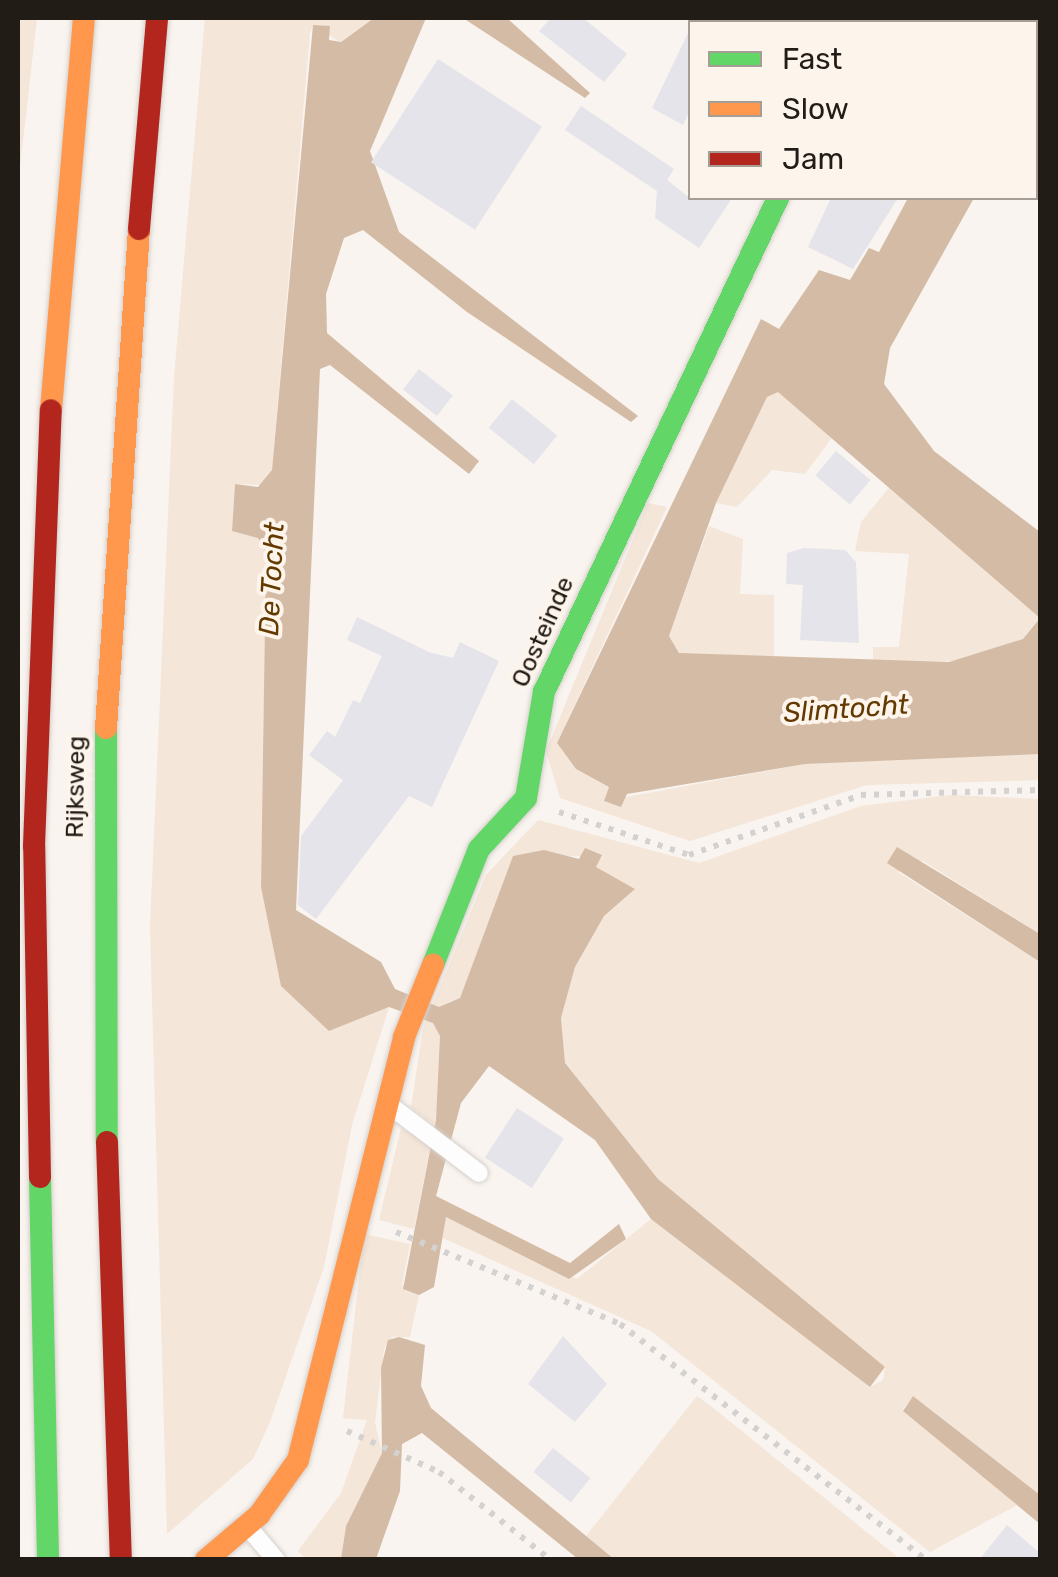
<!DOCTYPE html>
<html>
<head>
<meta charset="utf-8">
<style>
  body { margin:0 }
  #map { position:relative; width:1058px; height:1577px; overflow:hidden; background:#f9f4ef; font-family:Rubik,sans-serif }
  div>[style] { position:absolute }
  .green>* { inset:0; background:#f4e6d8 }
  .water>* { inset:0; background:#d4bba5 }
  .building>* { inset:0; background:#e4e4ea; transform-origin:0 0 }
  .path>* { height:6px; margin-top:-3px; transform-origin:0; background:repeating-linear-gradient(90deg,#d4d2d0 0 5px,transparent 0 13px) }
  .roads { filter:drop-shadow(0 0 2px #d6d0cc) drop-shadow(0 0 2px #d6d0cc) }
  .lane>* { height:18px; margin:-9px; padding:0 9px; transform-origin:9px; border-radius:9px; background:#fefdfd }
  .fast>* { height:22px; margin:-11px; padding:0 11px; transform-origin:11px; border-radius:11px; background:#63d668 }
  .slow>* { height:22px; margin:-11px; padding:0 11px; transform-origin:11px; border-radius:11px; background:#ff974d }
  .jam>* { height:22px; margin:-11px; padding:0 11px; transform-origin:11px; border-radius:11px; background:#b3261e }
  span { translate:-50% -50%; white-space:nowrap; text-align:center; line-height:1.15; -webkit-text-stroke:8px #fdf4eb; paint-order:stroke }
  .street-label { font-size:25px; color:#221c17 }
  .water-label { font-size:28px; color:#643900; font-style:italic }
  .frame { position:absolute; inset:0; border:20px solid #221c17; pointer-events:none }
  .legend { position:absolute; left:688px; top:20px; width:350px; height:180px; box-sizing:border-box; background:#fdf4eb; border:2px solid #a59e96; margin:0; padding:12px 18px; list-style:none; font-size:30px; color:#221c17 }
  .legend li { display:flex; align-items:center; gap:20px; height:50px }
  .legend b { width:50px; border:2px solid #a59e96 }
</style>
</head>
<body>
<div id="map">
  <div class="green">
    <div style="clip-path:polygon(18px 18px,37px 18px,18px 185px)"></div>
    <div style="clip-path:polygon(205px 18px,374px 18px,340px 42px,313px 25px,310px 33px,272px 470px,263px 485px,235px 484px,232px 530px,258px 538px,266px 554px,261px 887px,329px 1031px,389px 1007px,352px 1125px,324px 1267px,270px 1422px,253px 1459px,167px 1534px,150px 927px,174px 377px)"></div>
    <div style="clip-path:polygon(778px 392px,834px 435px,805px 474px,772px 470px,737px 507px,716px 503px,767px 397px)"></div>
    <div style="clip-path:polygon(892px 484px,1040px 617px,1023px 639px,964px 661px,873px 662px,873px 647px,899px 647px,909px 554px,855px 551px,861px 522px)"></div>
    <div style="clip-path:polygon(648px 503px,667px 507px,557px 743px,576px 769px,609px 787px,605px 801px,805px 764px,968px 755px,1040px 754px,1040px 780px,867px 785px,690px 841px,560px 798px,546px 751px)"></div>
    <div style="clip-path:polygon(709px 526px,743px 539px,740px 594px,774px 595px,774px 661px,705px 660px,679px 653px,669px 636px)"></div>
    <div style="clip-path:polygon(951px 795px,1040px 799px,1040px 934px,923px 861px,898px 872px,1040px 962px,1040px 1495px,913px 1396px,903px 1409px,1017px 1505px,930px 1552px,651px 1331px,436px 1235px,446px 1217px,577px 1279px,651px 1219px,662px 1221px,870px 1387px,883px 1380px,885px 1367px,658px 1179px,565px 1063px,561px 1018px,575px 967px,604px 916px,635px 889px,596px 867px,601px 856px,513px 857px,460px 998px,449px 1002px,435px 1126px,411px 1107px,423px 1029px,486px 875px,538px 820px,699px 863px,861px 806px)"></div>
    <div style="clip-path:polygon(401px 1128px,431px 1144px,414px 1229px,379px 1220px)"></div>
    <div style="clip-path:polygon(364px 1234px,410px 1244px,402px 1285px,419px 1295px,410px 1337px,392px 1337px,384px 1349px,375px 1423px,382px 1453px,346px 1526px,341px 1559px,306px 1559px,298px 1551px,341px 1493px,367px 1420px,343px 1418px)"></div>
    <div style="clip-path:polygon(697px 1396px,717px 1411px,900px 1559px,614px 1559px,586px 1536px)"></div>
  </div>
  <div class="water">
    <div style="clip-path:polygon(374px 18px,426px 18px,370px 151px,399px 232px,638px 416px,631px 422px,467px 312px,363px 230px,344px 238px,326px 294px,327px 333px,479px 461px,469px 474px,330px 365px,320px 369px,296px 910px,381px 962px,395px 989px,439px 1007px,460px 998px,513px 856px,544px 850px,579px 859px,585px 848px,602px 855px,596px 867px,635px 889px,604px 916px,575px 967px,561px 1018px,565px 1063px,658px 1179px,885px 1367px,870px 1387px,651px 1219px,595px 1140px,489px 1066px,461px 1103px,436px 1196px,570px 1263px,619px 1224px,626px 1239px,569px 1279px,446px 1217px,434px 1287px,419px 1295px,403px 1289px,436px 1120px,440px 1036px,433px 1023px,389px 1007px,329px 1031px,281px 986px,261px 887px,266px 554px,258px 538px,232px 531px,235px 484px,258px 487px,272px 470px,313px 25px,330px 26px,329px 40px,341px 42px)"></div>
    <div style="clip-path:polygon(463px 18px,507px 18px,590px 93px,585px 98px)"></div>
    <div style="clip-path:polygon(evenodd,908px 198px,974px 198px,890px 348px,884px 384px,934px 451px,1040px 532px,1040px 754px,805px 764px,627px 794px,621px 807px,604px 801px,609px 787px,576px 769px,557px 743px,761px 319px,779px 329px,819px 270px,850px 280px,869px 248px,879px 252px,908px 198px,778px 392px,1040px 618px,1023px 639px,949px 662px,679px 653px,669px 636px,716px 503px,767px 397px,778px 392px)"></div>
    <div style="clip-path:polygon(897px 847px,1040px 934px,1040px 962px,887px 863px)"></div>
    <div style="clip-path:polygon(399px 1337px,425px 1345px,421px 1386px,431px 1408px,614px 1559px,578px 1559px,422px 1433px,402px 1444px,400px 1491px,376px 1559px,341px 1559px,346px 1526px,382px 1453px,381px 1368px,388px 1340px)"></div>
    <div style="clip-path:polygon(913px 1396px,1040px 1495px,1040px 1524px,903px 1411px)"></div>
  </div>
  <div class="building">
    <div style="clip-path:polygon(551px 18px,583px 18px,627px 54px,604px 82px,539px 31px)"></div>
    <div style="clip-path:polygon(690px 29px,690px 110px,683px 125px,652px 108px)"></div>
    <div style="left:438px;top:59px;width:124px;height:123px;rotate:33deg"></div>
    <div style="clip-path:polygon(581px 106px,674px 169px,667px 180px,690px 198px,732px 198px,699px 248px,655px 218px,657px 191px,565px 130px)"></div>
    <div style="clip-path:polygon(831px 198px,898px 198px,853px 269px,808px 247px)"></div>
    <div style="left:419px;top:369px;width:43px;height:26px;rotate:38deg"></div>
    <div style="left:512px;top:399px;width:58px;height:37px;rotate:39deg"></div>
    <div style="left:836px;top:451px;width:45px;height:32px;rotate:40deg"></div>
    <div style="clip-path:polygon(804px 548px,845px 550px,856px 562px,859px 643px,800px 640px,803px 585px,786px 584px,787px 553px)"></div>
    <div style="clip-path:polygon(357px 617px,429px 652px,453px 658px,460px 642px,499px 661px,432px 807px,409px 796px,316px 919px,298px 905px,301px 836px,343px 780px,309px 755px,327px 731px,335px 737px,353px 700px,360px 703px,382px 656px,347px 640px)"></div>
    <div style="left:517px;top:1108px;width:56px;height:59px;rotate:33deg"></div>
    <div style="clip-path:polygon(563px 1336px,607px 1384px,575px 1422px,528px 1384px)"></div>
    <div style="left:553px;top:1448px;width:48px;height:31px;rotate:39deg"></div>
    <div style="clip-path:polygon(1007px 1525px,1040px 1553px,1040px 1560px,979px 1560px)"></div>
  </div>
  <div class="path">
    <div style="left:559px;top:812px;width:137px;rotate:18.3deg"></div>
    <div style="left:689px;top:855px;width:182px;rotate:-19.2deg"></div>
    <div style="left:861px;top:795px;width:179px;rotate:-1.6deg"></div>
    <div style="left:396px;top:1232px;width:242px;rotate:22.3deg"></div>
    <div style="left:620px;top:1324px;width:386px;rotate:37.6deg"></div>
    <div style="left:347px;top:1431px;width:101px;rotate:24deg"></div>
    <div style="left:439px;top:1472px;width:142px;rotate:38.2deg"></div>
  </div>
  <div class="roads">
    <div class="lane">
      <div style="left:392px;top:1107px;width:109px;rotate:37.2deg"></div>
      <div style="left:248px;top:1527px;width:43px;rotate:49.7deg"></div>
    </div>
    <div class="fast">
      <div style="left:106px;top:728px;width:414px;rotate:89.9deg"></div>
      <div style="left:433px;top:965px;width:125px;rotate:-68.4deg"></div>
      <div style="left:479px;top:849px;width:69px;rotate:-47.3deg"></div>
      <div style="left:526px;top:798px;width:108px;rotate:-80.4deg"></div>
      <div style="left:544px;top:692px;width:547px;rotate:-64.65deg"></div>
      <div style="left:40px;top:1177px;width:383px;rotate:88.8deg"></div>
    </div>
    <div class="slow">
      <div style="left:51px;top:410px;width:393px;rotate:-85.2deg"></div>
      <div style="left:106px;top:728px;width:500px;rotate:-86.22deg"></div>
      <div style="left:206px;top:1560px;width:70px;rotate:-40.3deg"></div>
      <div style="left:259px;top:1515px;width:67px;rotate:-54.7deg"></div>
      <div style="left:298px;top:1460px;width:436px;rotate:-75.9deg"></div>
      <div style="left:404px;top:1037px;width:78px;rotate:-68.1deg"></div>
    </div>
    <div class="jam">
      <div style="left:865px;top:22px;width:4px;rotate:-63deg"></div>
      <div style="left:139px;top:229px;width:212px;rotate:-85.1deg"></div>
      <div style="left:107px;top:1142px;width:418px;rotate:88.1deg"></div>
      <div style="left:40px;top:1177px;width:331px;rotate:-91deg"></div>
      <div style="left:34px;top:846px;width:436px;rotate:-87.8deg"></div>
    </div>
  </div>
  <div class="street-label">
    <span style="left:543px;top:632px;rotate:-66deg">Oosteinde</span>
    <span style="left:76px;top:787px;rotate:-89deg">Rijksweg</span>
  </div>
  <div class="water-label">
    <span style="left:272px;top:579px;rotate:-87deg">De Tocht</span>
    <span style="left:846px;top:709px;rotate:-4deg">Slimtocht</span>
  </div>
  <div class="frame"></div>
  <ul class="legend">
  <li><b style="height:12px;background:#63d668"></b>Fast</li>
  <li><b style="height:12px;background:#ff974d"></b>Slow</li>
  <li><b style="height:12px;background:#b3261e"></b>Jam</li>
  </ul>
</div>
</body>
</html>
